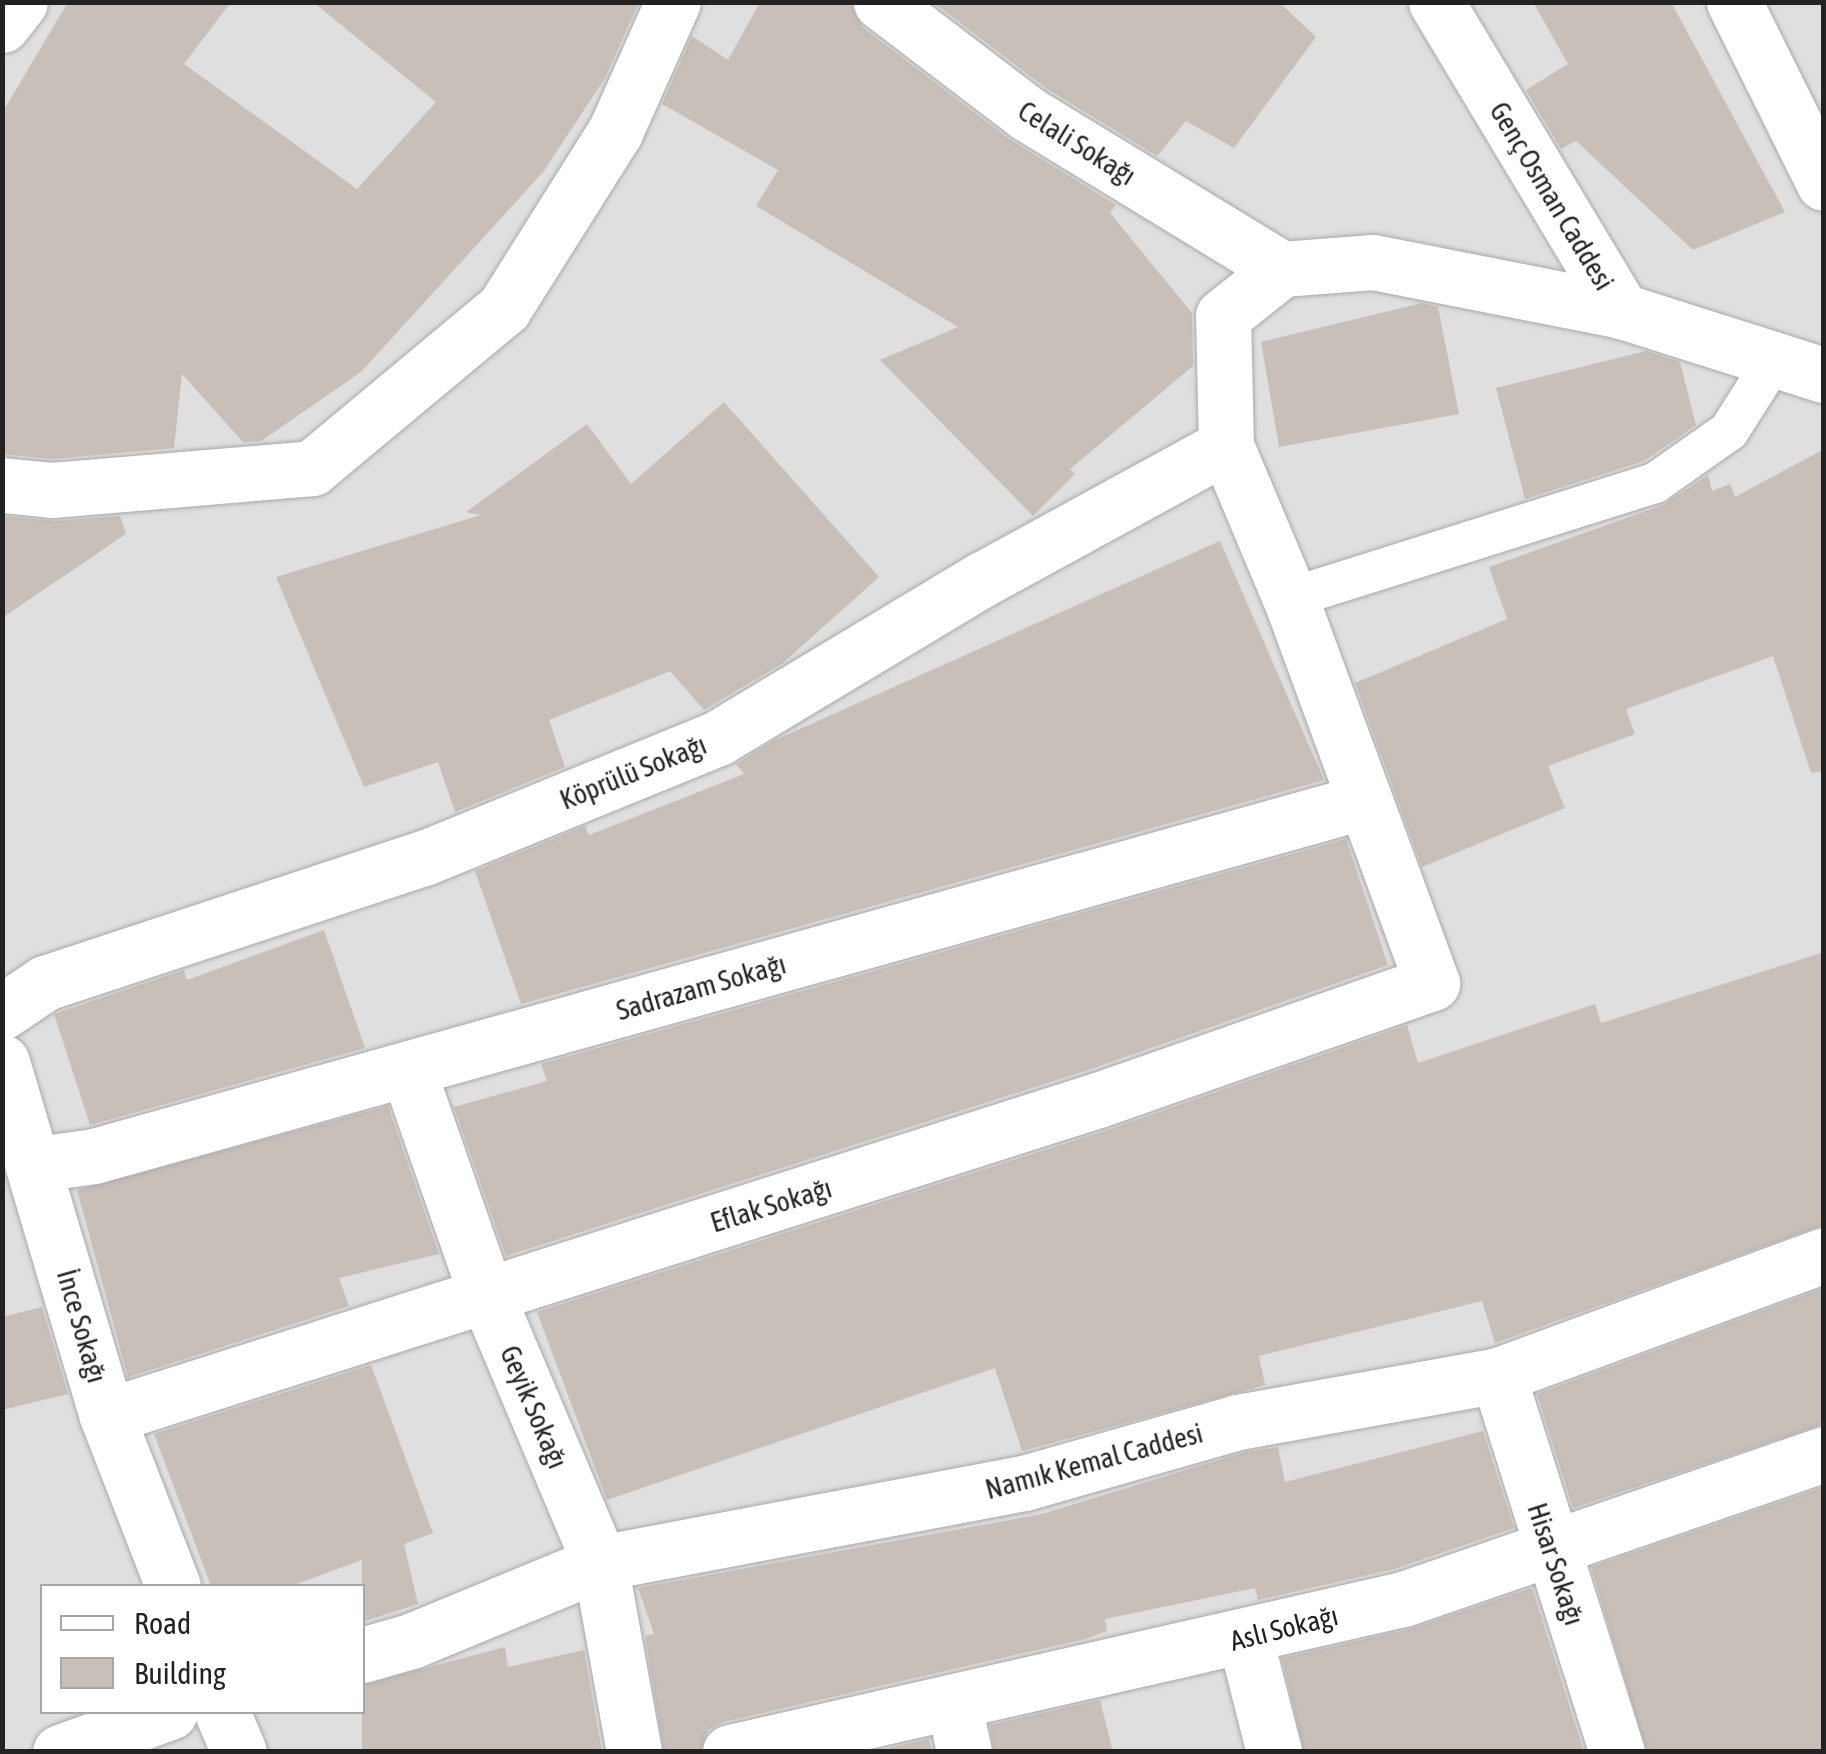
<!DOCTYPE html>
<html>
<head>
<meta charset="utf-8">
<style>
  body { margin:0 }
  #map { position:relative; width:1826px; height:1754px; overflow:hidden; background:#f2efe9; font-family:"Asap Condensed",sans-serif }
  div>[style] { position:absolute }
  .residential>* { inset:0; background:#e0dfdf }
  .building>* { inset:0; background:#c7bfb8 }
  .roads { filter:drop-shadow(0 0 2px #a9a9a9) drop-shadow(0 0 2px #a9a9a9) }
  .lane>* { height:40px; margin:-20px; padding:0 20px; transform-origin:20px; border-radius:20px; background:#fff }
  .street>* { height:55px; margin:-27.5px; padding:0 27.5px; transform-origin:27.5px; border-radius:27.5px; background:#fff }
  span { translate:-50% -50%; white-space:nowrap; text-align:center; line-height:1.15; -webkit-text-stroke:9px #fff; paint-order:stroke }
  .street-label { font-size:28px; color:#222 }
  .frame { position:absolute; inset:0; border:5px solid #222; pointer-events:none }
  .legend { position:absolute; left:40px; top:1584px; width:325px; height:130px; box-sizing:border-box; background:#fff; border:2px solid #a7a7a7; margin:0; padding:12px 18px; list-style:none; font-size:30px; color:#222 }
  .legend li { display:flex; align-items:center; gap:20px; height:50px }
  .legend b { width:50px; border:2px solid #a7a7a7 }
</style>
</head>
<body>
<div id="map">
  <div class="residential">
    <div style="clip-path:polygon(evenodd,3px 3px,1823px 3px,1823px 1751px,3px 1752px,3px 3px,42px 1586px,362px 1586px,362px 1712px,42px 1712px,42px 1586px)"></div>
  </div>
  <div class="building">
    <div style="clip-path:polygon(68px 2px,231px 2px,184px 64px,357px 189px,436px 102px,313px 2px,639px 2px,605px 78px,544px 171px,361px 372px,261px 441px,243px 442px,182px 374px,174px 448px,52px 459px,2px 454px,2px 113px)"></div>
    <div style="clip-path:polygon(760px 2px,850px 2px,862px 27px,1009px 139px,1116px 205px,1110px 213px,1192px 313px,1193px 366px,1070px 469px,1075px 474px,1033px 516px,880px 360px,958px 327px,756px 206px,778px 170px,662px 104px,692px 36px,728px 60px)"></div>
    <div style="clip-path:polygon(933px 2px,1279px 2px,1316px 37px,1234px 148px,1186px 121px,1157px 156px,1046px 88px)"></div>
    <div style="clip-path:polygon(1533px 2px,1671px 2px,1785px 212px,1693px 250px,1576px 141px,1561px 149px,1526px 90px,1568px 64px)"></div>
    <div style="clip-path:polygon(1422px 303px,1438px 307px,1459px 414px,1279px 447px,1261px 342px)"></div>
    <div style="clip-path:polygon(1646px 351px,1680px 362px,1696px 425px,1644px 461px,1525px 499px,1496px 388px)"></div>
    <div style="clip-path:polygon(724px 402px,879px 577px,783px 663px,704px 710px,670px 671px,549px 720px,565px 767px,455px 812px,438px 762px,364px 787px,276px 577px,481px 515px,466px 512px,587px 424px,631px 484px)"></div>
    <div style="clip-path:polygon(1824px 449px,1824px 771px,1811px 773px,1773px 656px,1626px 709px,1635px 734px,1548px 766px,1565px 808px,1422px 867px,1355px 683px,1507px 619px,1489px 567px,1663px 505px,1708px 475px,1712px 491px,1730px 484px,1735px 497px)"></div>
    <div style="clip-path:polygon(2px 516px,55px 521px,120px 516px,126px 534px,2px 618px)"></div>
    <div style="clip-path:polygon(1220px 541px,1324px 780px,521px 1004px,475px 871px,585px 826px,589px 835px,744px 774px,736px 764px,773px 741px)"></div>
    <div style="clip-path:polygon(1346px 839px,1388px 965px,1088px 1070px,506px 1256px,454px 1107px,547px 1081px,541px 1064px)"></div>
    <div style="clip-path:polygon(324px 930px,365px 1048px,90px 1125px,54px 1014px,184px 970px,187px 980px)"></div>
    <div style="clip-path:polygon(1824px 952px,1824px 1225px,1495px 1343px,1482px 1301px,1259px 1356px,1265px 1385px,1022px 1451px,995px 1368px,607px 1500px,537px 1312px,1108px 1130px,1407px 1025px,1418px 1063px,1595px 1004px,1601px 1023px)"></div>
    <div style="clip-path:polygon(388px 1106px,439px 1254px,339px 1278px,349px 1306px,128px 1377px,77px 1190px)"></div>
    <div style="clip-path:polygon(1824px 1288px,1824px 1424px,1573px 1508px,1537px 1394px)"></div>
    <div style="clip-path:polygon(42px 1307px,68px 1394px,2px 1410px,2px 1317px)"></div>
    <div style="clip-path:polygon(371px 1365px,433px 1533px,404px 1544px,418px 1604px,362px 1622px,362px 1560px,291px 1586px,211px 1586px,154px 1434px)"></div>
    <div style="clip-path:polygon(1483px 1431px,1514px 1528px,1394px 1569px,1258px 1600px,1255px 1588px,1105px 1619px,1107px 1631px,1085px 1639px,723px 1722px,708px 1730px,700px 1752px,664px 1752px,645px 1636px,654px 1634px,638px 1588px,1042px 1514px,1245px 1452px,1278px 1447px,1285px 1482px)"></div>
    <div style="clip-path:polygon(1824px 1487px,1824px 1752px,1647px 1752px,1591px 1567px)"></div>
    <div style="clip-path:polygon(1532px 1588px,1584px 1752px,1304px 1752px,1282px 1658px,1410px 1629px)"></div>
    <div style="clip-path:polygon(505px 1647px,508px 1667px,584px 1650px,602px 1752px,362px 1752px,362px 1685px)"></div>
    <div style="clip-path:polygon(1100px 1700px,1113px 1752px,994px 1752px,990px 1725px)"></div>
    <div style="clip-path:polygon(929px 1739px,932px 1752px,873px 1752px)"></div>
  </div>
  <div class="roads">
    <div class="lane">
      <div style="left:1290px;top:598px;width:383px;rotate:-17.5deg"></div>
      <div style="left:1655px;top:483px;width:90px;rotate:-35.1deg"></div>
      <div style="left:1729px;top:431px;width:84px;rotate:-57.6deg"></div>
    </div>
    <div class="street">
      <div style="left:881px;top:2px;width:185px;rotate:37.3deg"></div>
      <div style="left:1028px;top:114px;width:298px;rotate:31.4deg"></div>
      <div style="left:1436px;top:2px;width:361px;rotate:59deg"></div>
      <div style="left:1622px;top:311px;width:212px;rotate:17.6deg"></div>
      <div style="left:1734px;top:2px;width:202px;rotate:63.6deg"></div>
      <div style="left:2px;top:25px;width:29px;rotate:-52deg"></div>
      <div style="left:2px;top:485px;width:50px;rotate:5.7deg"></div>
      <div style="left:52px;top:490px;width:261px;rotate:-4.8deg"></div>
      <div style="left:312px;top:468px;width:250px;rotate:-39.8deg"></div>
      <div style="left:504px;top:308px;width:208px;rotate:-57.8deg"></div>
      <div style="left:615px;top:132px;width:142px;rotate:-66deg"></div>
      <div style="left:2px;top:1012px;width:52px;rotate:-34deg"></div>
      <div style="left:45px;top:983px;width:399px;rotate:-18.3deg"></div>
      <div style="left:424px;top:858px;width:318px;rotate:-22.2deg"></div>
      <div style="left:718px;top:738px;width:309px;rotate:-31deg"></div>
      <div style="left:983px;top:579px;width:277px;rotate:-28.7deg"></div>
      <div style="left:2px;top:1062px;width:369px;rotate:73.5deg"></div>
      <div style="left:107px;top:1416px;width:182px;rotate:68.8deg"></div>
      <div style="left:408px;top:1070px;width:234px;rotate:70.8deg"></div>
      <div style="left:485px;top:1291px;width:295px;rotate:67.1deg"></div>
      <div style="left:600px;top:1563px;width:192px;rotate:79.8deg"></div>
      <div style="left:37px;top:1164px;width:58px;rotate:-8deg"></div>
      <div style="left:94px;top:1156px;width:1316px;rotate:-15.6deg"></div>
      <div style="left:1498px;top:1375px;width:395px;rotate:72.5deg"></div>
      <div style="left:107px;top:1416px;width:1040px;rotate:-17.69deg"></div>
      <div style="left:1098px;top:1100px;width:354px;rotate:-19.3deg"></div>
      <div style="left:1432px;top:983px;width:410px;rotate:-110.2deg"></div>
      <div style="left:1290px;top:598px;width:165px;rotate:-112.8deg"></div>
      <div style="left:1226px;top:446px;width:130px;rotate:-91.3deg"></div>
      <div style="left:1223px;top:316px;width:75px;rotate:-38.5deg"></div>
      <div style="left:1282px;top:269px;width:91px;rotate:-4.4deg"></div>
      <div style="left:1373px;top:262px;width:254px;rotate:11.1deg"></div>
      <div style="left:1245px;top:1638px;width:118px;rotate:75.7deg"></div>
      <div style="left:362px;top:1655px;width:51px;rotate:-15.9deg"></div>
      <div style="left:411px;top:1641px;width:204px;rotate:-22.4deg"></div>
      <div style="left:600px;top:1563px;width:431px;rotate:-10.7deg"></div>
      <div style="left:1024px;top:1483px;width:223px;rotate:-15.9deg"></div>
      <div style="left:1238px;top:1422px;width:264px;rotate:-10.2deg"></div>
      <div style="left:1498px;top:1375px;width:347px;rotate:-20.2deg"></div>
      <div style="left:954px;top:1704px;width:49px;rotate:78.2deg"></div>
      <div style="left:222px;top:1712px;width:43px;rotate:67deg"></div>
      <div style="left:60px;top:1752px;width:117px;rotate:-20deg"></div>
      <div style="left:730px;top:1752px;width:690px;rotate:-12.81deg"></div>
      <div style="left:1403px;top:1599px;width:445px;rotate:-19deg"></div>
    </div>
  </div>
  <div class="street-label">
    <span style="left:1077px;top:143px;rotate:32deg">Celali Sokağı</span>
    <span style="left:1552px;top:196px;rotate:59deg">Genç Osman Caddesi</span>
    <span style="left:633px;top:772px;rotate:-22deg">Köprülü Sokağı</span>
    <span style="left:701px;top:987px;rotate:-16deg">Sadrazam Sokağı</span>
    <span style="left:771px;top:1205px;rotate:-17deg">Eflak Sokağı</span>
    <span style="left:82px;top:1326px;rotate:74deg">İnce Sokağı</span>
    <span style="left:534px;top:1407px;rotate:67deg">Geyik Sokağı</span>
    <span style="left:1094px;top:1461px;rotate:-15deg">Namık Kemal Caddesi</span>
    <span style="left:1556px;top:1564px;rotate:72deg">Hisar Sokağı</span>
    <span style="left:1284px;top:1628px;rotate:-14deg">Aslı Sokağı</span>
  </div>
  <div class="frame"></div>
  <ul class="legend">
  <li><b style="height:12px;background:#fff"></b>Road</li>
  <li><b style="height:28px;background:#c7bfb8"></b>Building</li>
  </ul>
</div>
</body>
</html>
